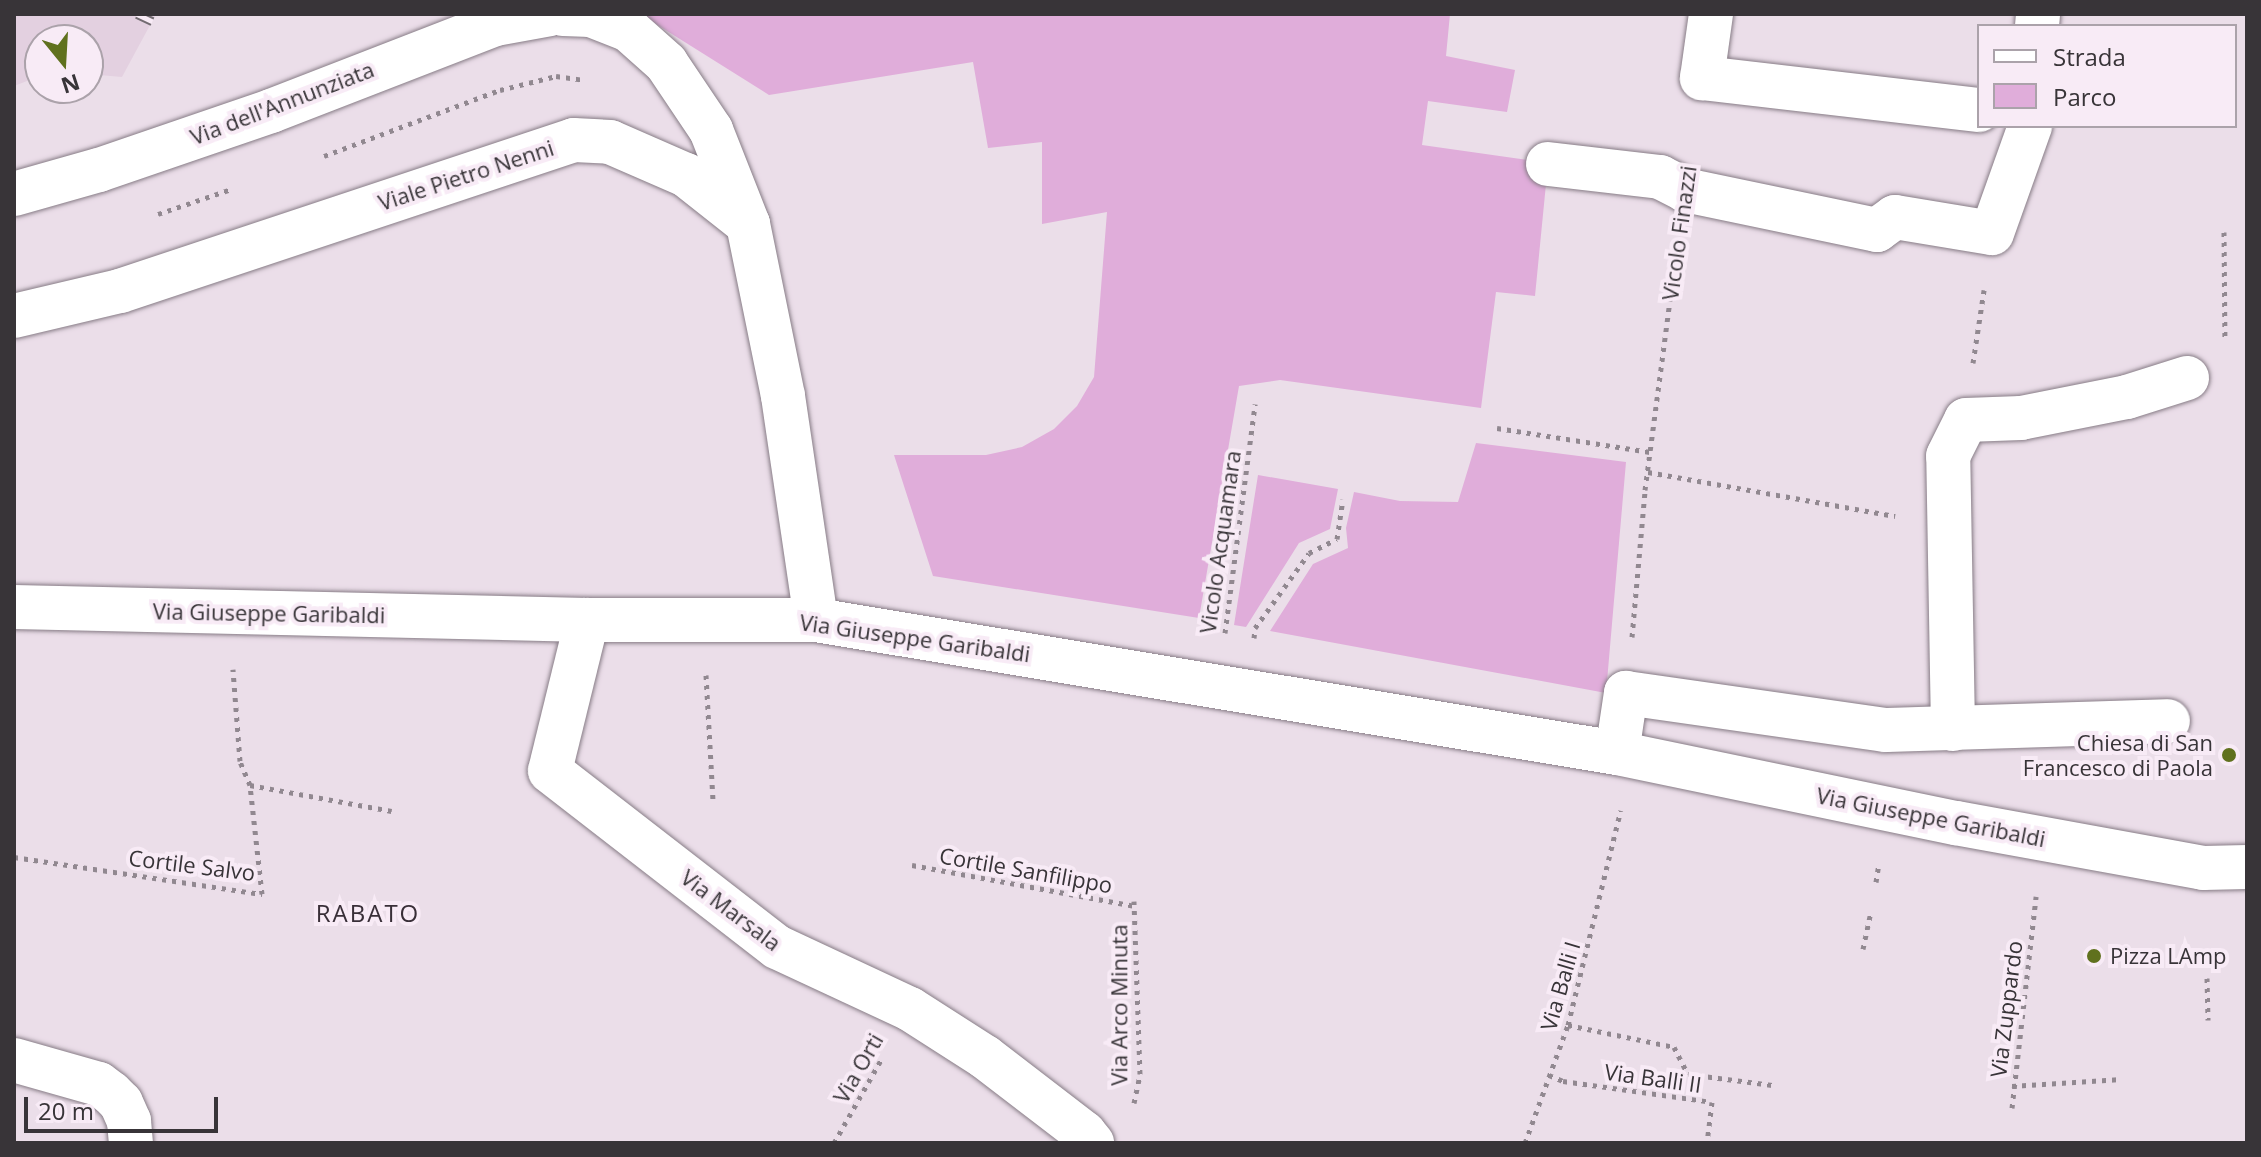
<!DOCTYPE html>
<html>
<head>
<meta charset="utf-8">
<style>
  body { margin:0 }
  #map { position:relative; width:2261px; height:1157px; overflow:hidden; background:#ebdee9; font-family:"Open Sans",sans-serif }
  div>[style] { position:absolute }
  .built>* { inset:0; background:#e3d0e0 }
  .green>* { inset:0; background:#e0adda }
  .path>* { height:5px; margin-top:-2.5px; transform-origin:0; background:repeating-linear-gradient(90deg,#918890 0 4px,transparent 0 10px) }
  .roads { filter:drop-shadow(0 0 2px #877c86) drop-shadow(0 0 2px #877c86) }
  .minor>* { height:44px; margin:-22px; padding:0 22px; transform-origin:22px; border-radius:22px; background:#fff }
  .rail>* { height:9px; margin-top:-4.5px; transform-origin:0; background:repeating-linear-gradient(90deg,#f8ebf6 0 18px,#726b71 0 36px); box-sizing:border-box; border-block:2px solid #726b71 }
  .dots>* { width:22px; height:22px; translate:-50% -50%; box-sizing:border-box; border:4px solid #f8ebf6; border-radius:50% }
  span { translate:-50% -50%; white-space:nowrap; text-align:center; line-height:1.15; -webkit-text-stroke:8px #f8ebf6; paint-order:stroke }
  .street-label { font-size:22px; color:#383438 }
  .poi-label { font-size:22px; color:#383438 }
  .right { translate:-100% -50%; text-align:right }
  .left { translate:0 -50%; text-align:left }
  .neighbourhood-label { font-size:24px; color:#392f38; letter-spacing:2px }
  .frame { position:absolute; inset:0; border:16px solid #383438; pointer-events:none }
  .legend { position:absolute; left:1977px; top:24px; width:260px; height:104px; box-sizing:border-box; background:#f8ebf6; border:2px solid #aba2aa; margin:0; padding:10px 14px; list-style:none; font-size:24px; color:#383438 }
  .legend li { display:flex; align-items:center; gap:16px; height:40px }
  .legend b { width:40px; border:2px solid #aba2aa }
  .north { position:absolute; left:24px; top:24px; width:80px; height:80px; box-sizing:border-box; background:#f8ebf6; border:2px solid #aba2aa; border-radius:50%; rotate:162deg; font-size:22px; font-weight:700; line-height:32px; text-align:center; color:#383438 }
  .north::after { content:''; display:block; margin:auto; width:28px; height:36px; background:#60711e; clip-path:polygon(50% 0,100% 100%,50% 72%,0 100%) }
  .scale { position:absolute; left:24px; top:1097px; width:194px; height:36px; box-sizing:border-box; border:4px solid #383438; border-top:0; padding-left:10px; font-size:24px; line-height:28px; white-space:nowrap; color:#383438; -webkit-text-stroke:6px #f8ebf6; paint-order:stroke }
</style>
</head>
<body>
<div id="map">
  <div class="built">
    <div style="clip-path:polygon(14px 14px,156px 14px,122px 77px,88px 74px,88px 40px,40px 40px,40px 76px,14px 86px)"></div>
  </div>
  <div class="green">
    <div style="clip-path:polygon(640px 14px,1450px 14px,1446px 56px,1515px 70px,1507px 112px,1428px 101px,1422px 145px,1534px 161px,1530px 178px,1546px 184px,1535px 296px,1496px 292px,1481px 408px,1280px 380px,1239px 386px,1199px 618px,933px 576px,894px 455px,986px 455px,1022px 447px,1054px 429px,1077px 406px,1094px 377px,1107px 212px,1042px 224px,1042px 142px,988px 148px,973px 62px,769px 95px)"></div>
    <div style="clip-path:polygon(1476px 443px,1626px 462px,1606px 693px,1270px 631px,1313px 564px,1348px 548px,1346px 528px,1354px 492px,1400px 501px,1458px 502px)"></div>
    <div style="clip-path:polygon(1258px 475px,1338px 489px,1330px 529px,1299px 543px,1246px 627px,1234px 625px)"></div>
  </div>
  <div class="path">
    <div style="left:324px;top:156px;width:188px;rotate:-20.6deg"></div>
    <div style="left:500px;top:90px;width:58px;rotate:-14deg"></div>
    <div style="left:556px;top:76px;width:28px;rotate:8deg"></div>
    <div style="left:158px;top:214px;width:78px;rotate:-18.7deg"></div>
    <div style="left:2224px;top:232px;width:106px;rotate:89.5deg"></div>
    <div style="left:1973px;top:363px;width:74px;rotate:-81.4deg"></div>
    <div style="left:1497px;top:428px;width:155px;rotate:8.9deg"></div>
    <div style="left:1648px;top:472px;width:251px;rotate:10.1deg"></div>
    <div style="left:1225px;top:633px;width:231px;rotate:-82.5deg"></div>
    <div style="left:1632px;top:637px;width:148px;rotate:-84.9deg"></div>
    <div style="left:1645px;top:490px;width:246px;rotate:-82.5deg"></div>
    <div style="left:1254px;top:638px;width:10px;rotate:-84deg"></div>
    <div style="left:1255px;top:628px;width:92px;rotate:-54.2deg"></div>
    <div style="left:1309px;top:553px;width:31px;rotate:-27deg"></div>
    <div style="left:1337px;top:539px;width:40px;rotate:-81.5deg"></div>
    <div style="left:706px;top:675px;width:127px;rotate:86.8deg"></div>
    <div style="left:250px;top:785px;width:144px;rotate:10.4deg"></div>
    <div style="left:14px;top:857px;width:251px;rotate:8.5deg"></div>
    <div style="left:262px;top:894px;width:110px;rotate:-96.3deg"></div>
    <div style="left:250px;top:785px;width:26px;rotate:-113deg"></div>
    <div style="left:240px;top:761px;width:92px;rotate:-94.4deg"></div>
    <div style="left:912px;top:865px;width:227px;rotate:10.4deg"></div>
    <div style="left:1876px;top:882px;width:18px;rotate:-81deg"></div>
    <div style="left:1863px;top:949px;width:35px;rotate:-78deg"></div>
    <div style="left:2207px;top:978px;width:42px;rotate:88.6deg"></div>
    <div style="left:1568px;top:1025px;width:108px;rotate:11.7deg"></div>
    <div style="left:1674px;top:1047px;width:30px;rotate:63deg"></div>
    <div style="left:1688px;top:1074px;width:85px;rotate:7.5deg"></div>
    <div style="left:1549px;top:1075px;width:15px;rotate:23deg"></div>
    <div style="left:1563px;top:1081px;width:150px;rotate:8deg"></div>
    <div style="left:1712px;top:1102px;width:41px;rotate:97deg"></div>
    <div style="left:2012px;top:1086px;width:110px;rotate:-3.6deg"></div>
    <div style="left:1134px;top:1103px;width:30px;rotate:-78deg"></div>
    <div style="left:1140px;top:1074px;width:173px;rotate:-92deg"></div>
    <div style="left:2012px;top:1108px;width:213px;rotate:-83.5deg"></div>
    <div style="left:834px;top:1143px;width:98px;rotate:-60.5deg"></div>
    <div style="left:1525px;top:1143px;width:126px;rotate:-70deg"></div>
    <div style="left:1568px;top:1025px;width:221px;rotate:-76.2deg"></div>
  </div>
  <div class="roads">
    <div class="minor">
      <div style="left:563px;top:14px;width:28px;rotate:2deg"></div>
      <div style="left:591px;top:15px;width:41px;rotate:21.5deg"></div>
      <div style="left:629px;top:30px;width:50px;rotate:41.7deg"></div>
      <div style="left:666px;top:63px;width:81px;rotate:56.1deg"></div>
      <div style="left:711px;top:130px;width:101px;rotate:68.5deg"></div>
      <div style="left:748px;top:224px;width:176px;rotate:78.5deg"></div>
      <div style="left:783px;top:396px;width:226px;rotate:81.6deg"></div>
      <div style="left:1711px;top:14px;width:65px;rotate:98deg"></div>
      <div style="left:1702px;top:78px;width:279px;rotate:6.6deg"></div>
      <div style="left:2037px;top:26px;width:12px;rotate:-85deg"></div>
      <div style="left:1548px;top:164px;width:113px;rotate:6.6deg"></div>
      <div style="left:1660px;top:177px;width:28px;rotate:27deg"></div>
      <div style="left:1685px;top:190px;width:196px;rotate:11.8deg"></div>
      <div style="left:1877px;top:230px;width:22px;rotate:-36deg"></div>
      <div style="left:1895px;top:217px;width:98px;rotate:9.4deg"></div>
      <div style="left:1992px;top:233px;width:114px;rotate:-70.4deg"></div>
      <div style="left:14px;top:194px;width:88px;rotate:-15.8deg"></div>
      <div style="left:99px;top:170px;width:182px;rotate:-18.9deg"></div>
      <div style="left:271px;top:111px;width:240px;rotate:-21.2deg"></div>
      <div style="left:495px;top:24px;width:56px;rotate:-10.3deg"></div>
      <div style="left:14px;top:316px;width:109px;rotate:-13.3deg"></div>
      <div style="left:120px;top:291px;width:478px;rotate:-18.4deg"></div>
      <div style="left:574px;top:140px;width:36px;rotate:3deg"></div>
      <div style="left:610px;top:142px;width:83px;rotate:23.5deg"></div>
      <div style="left:686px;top:175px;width:79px;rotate:38.3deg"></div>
      <div style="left:14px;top:607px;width:573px;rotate:1.3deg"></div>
      <div style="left:587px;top:620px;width:229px"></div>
      <div style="left:816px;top:620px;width:812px;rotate:9.43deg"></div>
      <div style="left:1617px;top:753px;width:346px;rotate:11.7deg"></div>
      <div style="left:1956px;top:823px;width:251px;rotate:10.3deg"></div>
      <div style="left:2203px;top:868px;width:44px;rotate:-1.3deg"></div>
      <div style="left:587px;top:620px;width:155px;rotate:103.8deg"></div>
      <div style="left:550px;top:771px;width:287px;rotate:37.8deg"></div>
      <div style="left:777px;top:947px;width:147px;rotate:25deg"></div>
      <div style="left:910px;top:1009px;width:89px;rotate:32.6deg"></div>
      <div style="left:985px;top:1057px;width:125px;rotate:37.5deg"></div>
      <div style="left:1084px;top:1133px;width:13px;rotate:51deg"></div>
      <div style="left:1953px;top:729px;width:273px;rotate:-91deg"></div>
      <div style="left:1948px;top:456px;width:40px;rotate:-63.4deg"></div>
      <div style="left:1966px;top:420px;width:55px;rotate:-2.1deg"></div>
      <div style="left:2021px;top:418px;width:108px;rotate:-11.2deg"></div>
      <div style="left:2127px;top:397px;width:63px;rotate:-17.6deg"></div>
      <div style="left:1617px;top:753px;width:61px;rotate:-81.5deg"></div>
      <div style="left:1626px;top:693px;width:262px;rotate:8.1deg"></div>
      <div style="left:1885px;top:730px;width:283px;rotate:-1.8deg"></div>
      <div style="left:14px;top:1060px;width:88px;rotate:15.8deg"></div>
      <div style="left:99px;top:1084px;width:15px;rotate:37deg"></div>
      <div style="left:111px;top:1093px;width:14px;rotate:45deg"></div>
      <div style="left:121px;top:1103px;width:20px;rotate:66deg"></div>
      <div style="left:129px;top:1121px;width:22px;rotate:85deg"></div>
    </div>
  </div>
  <div class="rail">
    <div style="left:137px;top:14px;width:17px;rotate:25deg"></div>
  </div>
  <div class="dots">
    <div style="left:2229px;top:755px;background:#60711e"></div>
    <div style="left:2094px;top:956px;background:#60711e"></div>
  </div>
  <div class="street-label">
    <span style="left:282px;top:103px;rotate:-21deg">Via dell'Annunziata</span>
    <span style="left:466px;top:175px;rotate:-18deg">Viale Pietro Nenni</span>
    <span style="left:1679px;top:233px;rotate:-82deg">Vicolo Finazzi</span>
    <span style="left:1220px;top:542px;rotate:-82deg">Vicolo Acquamara</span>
    <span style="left:269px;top:613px;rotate:1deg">Via Giuseppe Garibaldi</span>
    <span style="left:915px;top:638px;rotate:8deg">Via Giuseppe Garibaldi</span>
    <span style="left:1931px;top:817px;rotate:11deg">Via Giuseppe Garibaldi</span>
    <span style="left:192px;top:865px;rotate:7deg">Cortile Salvo</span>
    <span style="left:1026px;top:870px;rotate:10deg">Cortile Sanfilippo</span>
    <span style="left:731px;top:910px;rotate:37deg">Via Marsala</span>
    <span style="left:1560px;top:986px;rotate:-74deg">Via Balli I</span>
    <span style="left:1119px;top:1005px;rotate:-90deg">Via Arco Minuta</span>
    <span style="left:2006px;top:1009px;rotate:-83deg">Via Zuppardo</span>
    <span style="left:858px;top:1068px;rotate:-60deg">Via Orti</span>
    <span style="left:1653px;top:1078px;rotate:8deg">Via Balli II</span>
  </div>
  <div class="poi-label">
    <span class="right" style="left:2213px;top:755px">Chiesa di San<br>Francesco di Paola</span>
    <span class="left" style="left:2110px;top:956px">Pizza LAmp</span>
  </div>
  <div class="neighbourhood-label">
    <span style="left:368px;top:913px">RABATO</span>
  </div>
  <div class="frame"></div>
  <ul class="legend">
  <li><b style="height:10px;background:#fff"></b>Strada</li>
  <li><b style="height:22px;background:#e0adda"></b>Parco</li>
  </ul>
  <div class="north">N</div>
  <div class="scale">20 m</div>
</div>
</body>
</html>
